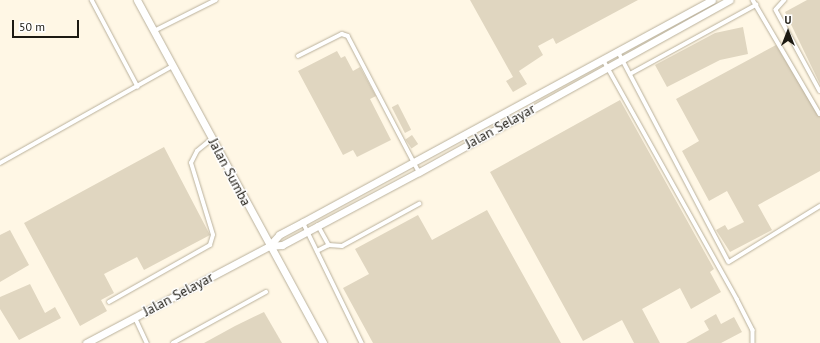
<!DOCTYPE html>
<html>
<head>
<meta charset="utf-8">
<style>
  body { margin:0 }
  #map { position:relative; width:820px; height:343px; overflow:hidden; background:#fff7e5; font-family:"PT Sans",sans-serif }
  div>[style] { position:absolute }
  .building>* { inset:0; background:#e0d6c0; transform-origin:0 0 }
  .roads { filter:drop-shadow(0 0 1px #bab19c) drop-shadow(0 0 1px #bab19c) }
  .service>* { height:3.5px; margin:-1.75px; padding:0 1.75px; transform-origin:1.75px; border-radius:1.75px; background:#fff }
  .minor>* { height:7px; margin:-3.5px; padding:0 3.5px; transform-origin:3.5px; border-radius:3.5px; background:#fff }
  span { translate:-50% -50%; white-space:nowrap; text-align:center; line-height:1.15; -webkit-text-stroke:3px #fff; paint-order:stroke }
  .street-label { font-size:14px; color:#1d1a12 }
  .north { position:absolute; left:768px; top:12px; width:40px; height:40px; -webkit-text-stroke:3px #fff; paint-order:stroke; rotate:0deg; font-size:11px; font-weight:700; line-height:16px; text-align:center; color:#1d1a12 }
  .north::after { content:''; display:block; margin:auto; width:14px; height:18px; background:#1d1a12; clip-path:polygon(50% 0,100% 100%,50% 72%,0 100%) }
  .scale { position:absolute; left:12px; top:20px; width:67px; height:18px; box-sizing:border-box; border:2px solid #1d1a12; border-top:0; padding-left:5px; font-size:12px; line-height:14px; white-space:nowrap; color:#1d1a12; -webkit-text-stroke:3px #fff; paint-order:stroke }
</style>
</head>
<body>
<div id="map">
  <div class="building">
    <div style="clip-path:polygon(470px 0,638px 0,556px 44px,553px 38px,538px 46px,543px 55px,519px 71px,527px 84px,513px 92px,506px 81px,513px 77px)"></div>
    <div style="clip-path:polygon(807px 0,820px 0,820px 84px,785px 12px)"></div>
    <div style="clip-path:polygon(743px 27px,748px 54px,720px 60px,667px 87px,655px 65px,715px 33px)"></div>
    <div style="clip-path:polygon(776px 45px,820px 117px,820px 171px,758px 205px,772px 230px,730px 252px,716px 230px,725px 225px,728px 230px,744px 222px,727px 191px,709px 201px,682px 151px,699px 141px,676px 99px)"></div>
    <div style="clip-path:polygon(337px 51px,341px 58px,345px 56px,353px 71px,360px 67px,376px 96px,370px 99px,391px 140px,357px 157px,353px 150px,343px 155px,298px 71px)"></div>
    <div style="clip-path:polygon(620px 100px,714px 269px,710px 272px,721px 292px,691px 309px,680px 288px,642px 309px,660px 343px,634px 343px,622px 320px,583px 341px,490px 172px)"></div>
    <div style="left:398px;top:104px;width:29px;height:7px;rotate:63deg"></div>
    <div style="left:412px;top:135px;width:11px;height:8px;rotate:56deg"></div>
    <div style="clip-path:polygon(164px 147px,210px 235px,144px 270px,137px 257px,104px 274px,114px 293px,101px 300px,107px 311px,80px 326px,24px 223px)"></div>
    <div style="clip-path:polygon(487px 210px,561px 343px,373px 343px,343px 288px,369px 274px,355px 249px,418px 215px,432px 240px)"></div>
    <div style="clip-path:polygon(10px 230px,29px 265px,0 282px,0 235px)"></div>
    <div style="clip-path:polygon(30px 284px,45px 313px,55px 307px,61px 318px,19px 340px,0 309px,0 297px)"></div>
    <div style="clip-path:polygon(264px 312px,282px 343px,204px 343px,235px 326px)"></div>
    <div style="clip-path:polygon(716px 314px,721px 324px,734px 317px,742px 332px,721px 343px,686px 343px,709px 330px,704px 321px)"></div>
  </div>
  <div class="roads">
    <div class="service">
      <div style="left:92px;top:0;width:98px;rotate:62.1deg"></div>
      <div style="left:753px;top:0;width:132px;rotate:59.6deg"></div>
      <div style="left:785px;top:0;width:13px;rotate:132deg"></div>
      <div style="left:776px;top:10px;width:92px;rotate:61.5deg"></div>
      <div style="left:154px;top:31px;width:69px;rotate:-26.6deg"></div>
      <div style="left:618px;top:51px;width:238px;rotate:62.3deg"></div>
      <div style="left:729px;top:262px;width:107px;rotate:-31.6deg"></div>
      <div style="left:298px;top:56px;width:49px;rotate:-26.6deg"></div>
      <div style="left:342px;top:34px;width:6px;rotate:18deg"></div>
      <div style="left:348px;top:36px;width:153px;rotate:62.4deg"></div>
      <div style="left:603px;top:59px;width:275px;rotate:60.8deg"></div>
      <div style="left:737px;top:299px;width:35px;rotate:63deg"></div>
      <div style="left:753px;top:330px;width:13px;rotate:90deg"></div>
      <div style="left:630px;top:74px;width:144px;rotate:-28.7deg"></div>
      <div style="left:0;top:163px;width:198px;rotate:-29.3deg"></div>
      <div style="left:303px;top:222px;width:135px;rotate:64deg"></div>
      <div style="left:318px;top:225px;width:23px;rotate:61deg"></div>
      <div style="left:329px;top:245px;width:13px;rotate:4deg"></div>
      <div style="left:342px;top:246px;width:88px;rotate:-28.6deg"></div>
      <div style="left:317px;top:251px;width:13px;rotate:-27deg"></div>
      <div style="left:109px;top:302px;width:116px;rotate:-29.4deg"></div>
      <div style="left:210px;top:245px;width:10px;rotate:-73deg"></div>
      <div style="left:213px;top:235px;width:75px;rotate:-107deg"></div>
      <div style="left:191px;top:163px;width:13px;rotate:-63deg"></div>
      <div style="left:197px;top:151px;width:19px;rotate:-39deg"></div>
      <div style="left:135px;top:317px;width:29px;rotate:65deg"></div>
      <div style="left:173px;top:343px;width:106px;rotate:-28.7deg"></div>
    </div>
    <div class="minor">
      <div style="left:137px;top:0;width:390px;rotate:61.5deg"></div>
      <div style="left:712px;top:0;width:465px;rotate:151.5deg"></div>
      <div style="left:303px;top:222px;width:27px;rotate:152deg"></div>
      <div style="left:279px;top:235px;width:15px;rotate:132deg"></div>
      <div style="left:269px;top:246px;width:13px;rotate:-4deg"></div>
      <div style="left:282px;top:245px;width:155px;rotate:-28.1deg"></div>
      <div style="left:419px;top:172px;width:355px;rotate:-29deg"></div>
      <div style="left:86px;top:343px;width:207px;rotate:-27.9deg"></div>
    </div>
  </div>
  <div class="street-label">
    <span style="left:500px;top:126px;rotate:-29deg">Jalan Selayar</span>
    <span style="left:230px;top:172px;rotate:62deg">Jalan Sumba</span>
    <span style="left:178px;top:294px;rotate:-28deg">Jalan Selayar</span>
  </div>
  <div class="north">U</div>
  <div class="scale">50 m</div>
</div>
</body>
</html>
